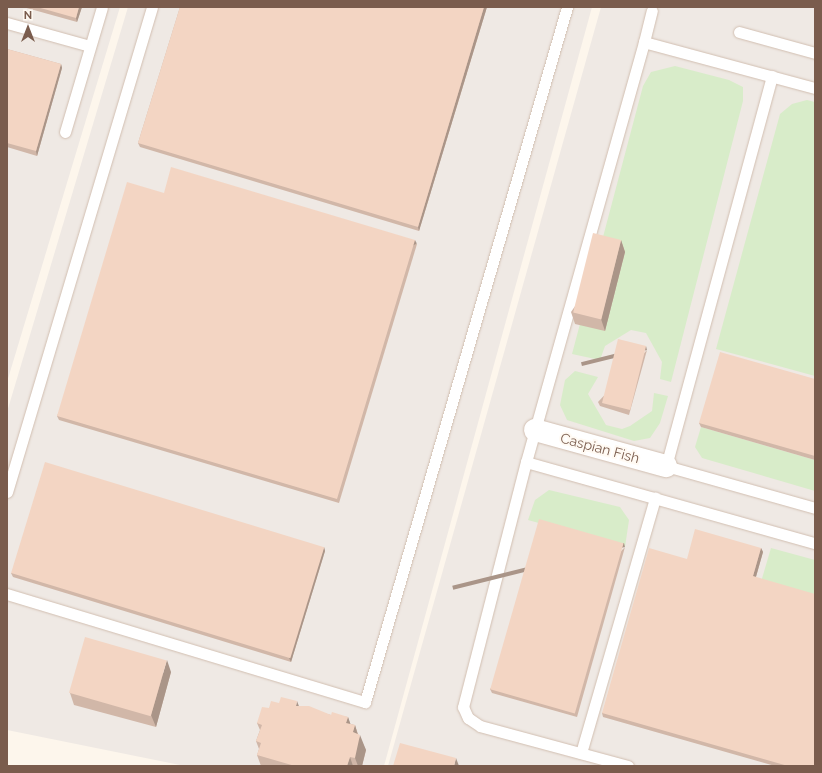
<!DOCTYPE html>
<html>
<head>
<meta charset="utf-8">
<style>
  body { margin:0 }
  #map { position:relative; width:822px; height:773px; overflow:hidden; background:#fdf6ec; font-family:Raleway,sans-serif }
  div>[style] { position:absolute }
  .industrial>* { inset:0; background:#efe9e4 }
  .green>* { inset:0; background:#d8ecc9 }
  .roads { filter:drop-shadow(0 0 1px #d1beb0) drop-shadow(0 0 1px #d1beb0) }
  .lane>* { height:11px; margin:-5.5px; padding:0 5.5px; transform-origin:5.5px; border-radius:5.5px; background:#fff }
  .street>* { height:22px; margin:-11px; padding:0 11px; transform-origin:11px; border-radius:11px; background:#fff }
  .wall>* { inset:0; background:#d1b7a8 }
  .shaded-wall>* { inset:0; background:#aa9588; transform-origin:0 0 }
  .building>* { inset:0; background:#f3d5c3; transform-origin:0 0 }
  span { translate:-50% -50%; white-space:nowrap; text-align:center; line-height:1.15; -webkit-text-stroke:4px #fffaf3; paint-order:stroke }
  .street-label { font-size:14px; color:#7a5c4d }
  .frame { position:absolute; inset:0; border:8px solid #7a5c4d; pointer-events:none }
  .north { position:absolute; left:8px; top:8px; width:40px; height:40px; -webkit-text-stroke:3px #fffaf3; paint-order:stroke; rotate:0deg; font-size:11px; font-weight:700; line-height:16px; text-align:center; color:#7a5c4d }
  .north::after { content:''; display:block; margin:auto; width:14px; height:18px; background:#7a5c4d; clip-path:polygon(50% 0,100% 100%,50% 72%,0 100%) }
</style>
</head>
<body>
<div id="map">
  <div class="industrial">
    <div style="clip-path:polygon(7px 7px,120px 7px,7px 382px)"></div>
    <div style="clip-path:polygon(128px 7px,592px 7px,384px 766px,185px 766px,7px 730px,7px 412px)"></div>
    <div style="clip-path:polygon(601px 7px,815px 7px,815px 766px,388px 766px)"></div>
  </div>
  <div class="green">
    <div style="clip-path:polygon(675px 66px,729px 80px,743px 87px,743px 101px,671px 382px,660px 379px,662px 362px,646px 333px,631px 330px,605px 346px,600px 360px,572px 354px,643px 86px,651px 72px)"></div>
    <div style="clip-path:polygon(807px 100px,815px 102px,815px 376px,716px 349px,780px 114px,792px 104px)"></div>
    <div style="clip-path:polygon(575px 371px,598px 377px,588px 394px,606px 425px,622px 429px,630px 426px,652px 411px,654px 393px,668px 396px,660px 423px,650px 438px,634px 441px,567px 420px,560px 405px,565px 380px)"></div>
    <div style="clip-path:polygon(701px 427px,815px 460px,815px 491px,702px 458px,695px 447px)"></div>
    <div style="clip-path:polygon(549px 490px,620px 507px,629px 520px,625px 547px,528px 520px,535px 500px)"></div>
    <div style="clip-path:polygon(771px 548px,815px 560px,815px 597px,761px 582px)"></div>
  </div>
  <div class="roads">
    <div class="lane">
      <div style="left:7px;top:23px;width:86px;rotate:15.5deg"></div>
      <div style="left:739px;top:32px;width:79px;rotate:15.4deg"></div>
      <div style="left:644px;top:42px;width:32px;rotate:-76deg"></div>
      <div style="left:772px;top:76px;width:404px;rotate:105.2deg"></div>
      <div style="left:666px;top:466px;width:155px;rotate:15.7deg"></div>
      <div style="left:65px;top:132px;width:130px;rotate:-73.5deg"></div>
      <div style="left:526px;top:462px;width:300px;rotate:15.7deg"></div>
      <div style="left:7px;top:492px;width:506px;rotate:-73.35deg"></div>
      <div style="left:7px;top:594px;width:374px;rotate:16.8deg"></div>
      <div style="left:365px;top:702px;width:724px;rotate:-73.79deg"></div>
      <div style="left:581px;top:753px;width:266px;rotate:-73.8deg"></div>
      <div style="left:628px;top:766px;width:153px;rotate:-164.9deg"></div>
      <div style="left:480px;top:726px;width:14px;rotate:-146deg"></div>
      <div style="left:468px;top:718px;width:12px;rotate:-114deg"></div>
      <div style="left:463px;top:707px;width:253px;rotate:-75.6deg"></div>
      <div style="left:526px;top:462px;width:436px;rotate:-74.3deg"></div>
      <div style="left:644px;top:42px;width:177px;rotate:15.1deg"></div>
    </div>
    <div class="street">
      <div style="left:535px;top:430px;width:136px;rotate:15.4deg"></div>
    </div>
  </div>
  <div class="wall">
    <div style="clip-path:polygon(23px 7px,82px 7px,77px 22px)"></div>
    <div style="clip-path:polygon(180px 7px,487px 7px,419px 231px,140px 147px,138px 143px)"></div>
    <div style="clip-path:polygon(7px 49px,61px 64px,62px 68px,37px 156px,7px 147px)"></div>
    <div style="clip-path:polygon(164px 193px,417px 244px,339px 503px,59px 420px,57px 416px)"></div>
    <div style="clip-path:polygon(621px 240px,625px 252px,605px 331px,575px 324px,571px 312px)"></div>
    <div style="clip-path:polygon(647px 350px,629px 415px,600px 406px,598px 402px)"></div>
    <div style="clip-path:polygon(815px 379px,815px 460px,701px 427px,699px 423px)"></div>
    <div style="clip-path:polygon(324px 547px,325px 551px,291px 662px,13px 577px,11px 573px)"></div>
    <div style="clip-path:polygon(625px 547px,577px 717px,492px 693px,490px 689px)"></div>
    <div style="clip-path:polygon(761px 548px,763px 552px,756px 577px,815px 766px,775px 766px,603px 717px,602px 713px)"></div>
    <div style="clip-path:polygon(171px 672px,156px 727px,74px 705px,70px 693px)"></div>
    <div style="clip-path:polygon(279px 703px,299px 706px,331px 715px,348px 717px,350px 724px,355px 725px,358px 734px,366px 750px,362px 766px,261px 766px,257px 755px,259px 749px,256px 741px,260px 730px,257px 723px,269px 708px)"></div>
  </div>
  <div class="shaded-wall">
    <div style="clip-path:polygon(79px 7px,82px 7px,77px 22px,76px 18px)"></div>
    <div style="clip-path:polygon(484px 7px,487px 7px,419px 231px,418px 227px)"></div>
    <div style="clip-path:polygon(61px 64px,62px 68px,37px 156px,36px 151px)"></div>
    <div style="left:415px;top:240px;width:4px;height:270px;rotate:63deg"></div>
    <div style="clip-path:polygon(621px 240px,625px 252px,605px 331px,601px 319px)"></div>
    <div style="left:646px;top:346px;width:4px;height:67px;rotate:76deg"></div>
    <div style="left:624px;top:543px;width:4px;height:177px;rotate:76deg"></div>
    <div style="clip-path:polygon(324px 547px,325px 551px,291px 662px,289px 658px)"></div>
    <div style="clip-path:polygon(761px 548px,763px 552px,755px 580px,753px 576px)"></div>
    <div style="clip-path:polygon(167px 660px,171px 672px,156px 727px,151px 715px)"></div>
    <div style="clip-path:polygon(297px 701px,303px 717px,296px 706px)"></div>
    <div style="clip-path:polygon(348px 717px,353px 731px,355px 725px,359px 739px,360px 735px,366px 750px,362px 766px,358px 766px,355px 758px,346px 723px)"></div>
    <div style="clip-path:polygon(350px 757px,353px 766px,347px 766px)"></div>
    <div style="clip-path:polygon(456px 758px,459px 766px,454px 766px)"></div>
  </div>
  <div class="building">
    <div style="clip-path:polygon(37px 7px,79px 7px,76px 18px)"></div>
    <div style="clip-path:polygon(180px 7px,484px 7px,418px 227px,138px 143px)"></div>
    <div style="clip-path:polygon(7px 49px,61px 64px,36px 151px,7px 143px)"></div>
    <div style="clip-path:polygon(171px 167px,415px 240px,337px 499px,57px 416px,127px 182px,164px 193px)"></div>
    <div style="left:593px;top:233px;width:29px;height:82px;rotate:14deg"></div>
    <div style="left:618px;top:339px;width:29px;height:66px;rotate:14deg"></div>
    <div style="clip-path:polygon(720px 352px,815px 379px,815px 456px,699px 423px)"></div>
    <div style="left:45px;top:462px;width:292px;height:116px;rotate:17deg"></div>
    <div style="left:539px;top:519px;width:88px;height:177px;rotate:16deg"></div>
    <div style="clip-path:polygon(695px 529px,761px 548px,753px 576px,815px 594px,815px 766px,788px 766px,602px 713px,649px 548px,687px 559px)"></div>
    <div style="left:85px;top:637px;width:85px;height:58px;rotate:16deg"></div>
    <div style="clip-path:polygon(281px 697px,297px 701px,296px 706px,309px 706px,331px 715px,332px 712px,348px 717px,346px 723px,355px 725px,353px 732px,360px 735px,355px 758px,350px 757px,347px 766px,295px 766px,257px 755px,261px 743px,256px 741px,262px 725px,257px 723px,262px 707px,269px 708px,271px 701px,279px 703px)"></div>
    <div style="clip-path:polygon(400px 743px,456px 758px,454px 766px,393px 766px)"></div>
  </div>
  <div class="street-label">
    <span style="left:600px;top:448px;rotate:15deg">Caspian Fish</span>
  </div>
  <div class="frame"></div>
  <div class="north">N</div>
</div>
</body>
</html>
